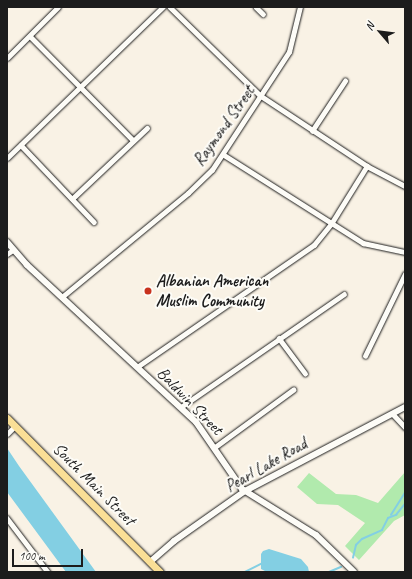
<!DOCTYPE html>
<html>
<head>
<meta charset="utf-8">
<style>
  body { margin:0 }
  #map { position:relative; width:412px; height:579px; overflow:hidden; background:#f9f2e5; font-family:Caveat,sans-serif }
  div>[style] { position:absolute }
  .green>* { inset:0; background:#b1eaad }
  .water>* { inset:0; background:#83cfe3 }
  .stream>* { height:1.5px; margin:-0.75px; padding:0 0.75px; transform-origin:0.75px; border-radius:0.75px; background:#83cfe3 }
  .roads { filter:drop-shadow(0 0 1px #1c1c1c) drop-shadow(0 0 1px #1c1c1c) }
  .street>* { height:4.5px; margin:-2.25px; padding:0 2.25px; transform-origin:2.25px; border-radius:2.25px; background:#fdfcf7 }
  .secondary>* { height:6px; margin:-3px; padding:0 3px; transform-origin:3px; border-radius:3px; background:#fdfcf7 }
  .primary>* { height:7px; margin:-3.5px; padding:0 3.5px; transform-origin:3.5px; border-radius:3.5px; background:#fadf96 }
  .dots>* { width:11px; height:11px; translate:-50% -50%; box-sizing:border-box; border:2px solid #fdfcf7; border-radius:50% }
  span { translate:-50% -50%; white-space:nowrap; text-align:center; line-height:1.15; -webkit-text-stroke:4px #fdfcf7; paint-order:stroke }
  .street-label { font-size:17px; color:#1c1c1c }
  .poi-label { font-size:17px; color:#1c1c1c; font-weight:700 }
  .left { translate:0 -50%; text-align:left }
  .frame { position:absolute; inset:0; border:8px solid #1c1c1c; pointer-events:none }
  .north { position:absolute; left:360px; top:12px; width:40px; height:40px; -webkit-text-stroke:3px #fdfcf7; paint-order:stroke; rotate:298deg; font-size:11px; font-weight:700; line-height:16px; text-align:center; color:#1c1c1c }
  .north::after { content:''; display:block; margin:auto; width:14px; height:18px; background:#1c1c1c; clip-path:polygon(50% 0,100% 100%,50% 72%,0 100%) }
  .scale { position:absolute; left:12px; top:549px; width:71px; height:18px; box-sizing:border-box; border:2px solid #1c1c1c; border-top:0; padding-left:5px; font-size:12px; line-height:14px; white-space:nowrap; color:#1c1c1c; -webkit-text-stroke:3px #fdfcf7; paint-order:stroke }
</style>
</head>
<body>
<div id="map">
  <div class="green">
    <div style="clip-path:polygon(405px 472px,405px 515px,394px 521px,359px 560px,345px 546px,365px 523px,338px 505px,317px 504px,297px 487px,309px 473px,336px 494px,356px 495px,378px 503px)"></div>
  </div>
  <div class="water">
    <div style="clip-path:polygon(7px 448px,19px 466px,96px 572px,66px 572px,7px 492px)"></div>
    <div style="clip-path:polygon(269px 549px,301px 559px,308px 567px,309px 572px,267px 572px,261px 569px,261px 554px,263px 551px)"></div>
  </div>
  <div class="stream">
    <div style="left:391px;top:515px;width:26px;rotate:-58deg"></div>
    <div style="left:353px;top:558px;width:13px;rotate:-77deg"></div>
    <div style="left:356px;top:545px;width:8px;rotate:-45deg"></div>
    <div style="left:362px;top:539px;width:22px;rotate:-24deg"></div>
    <div style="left:382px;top:530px;width:13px;rotate:-63deg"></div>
    <div style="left:388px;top:518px;width:9px;rotate:-21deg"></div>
    <div style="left:396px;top:515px;width:14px;rotate:-51deg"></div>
    <div style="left:245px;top:572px;width:18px;rotate:-27deg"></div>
    <div style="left:307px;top:572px;width:7px"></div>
    <div style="left:329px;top:572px;width:13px;rotate:-23deg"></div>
  </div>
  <div class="roads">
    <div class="street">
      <div style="left:170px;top:7px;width:127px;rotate:44.4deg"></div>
      <div style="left:261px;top:96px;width:127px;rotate:33.4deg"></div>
      <div style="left:367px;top:166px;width:43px;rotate:27.8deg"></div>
      <div style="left:256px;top:7px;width:10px;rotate:45deg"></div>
      <div style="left:30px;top:36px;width:146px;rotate:45.3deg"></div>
      <div style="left:7px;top:58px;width:72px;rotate:-45deg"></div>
      <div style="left:312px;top:131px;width:60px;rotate:-56.6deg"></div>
      <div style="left:21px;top:145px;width:106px;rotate:46.5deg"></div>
      <div style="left:224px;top:155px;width:165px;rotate:32.3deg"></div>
      <div style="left:363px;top:243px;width:43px;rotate:12.1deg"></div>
      <div style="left:7px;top:158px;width:217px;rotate:-44.1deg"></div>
      <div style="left:72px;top:199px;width:103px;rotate:-43.4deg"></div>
      <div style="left:7px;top:254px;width:7px;rotate:-34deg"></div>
      <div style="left:62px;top:297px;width:163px;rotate:-39.5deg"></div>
      <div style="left:188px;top:193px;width:33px;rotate:-44deg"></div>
      <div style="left:212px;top:170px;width:141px;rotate:-56.9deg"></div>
      <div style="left:289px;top:52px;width:46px;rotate:-76.3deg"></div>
      <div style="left:279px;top:338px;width:44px;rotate:53.4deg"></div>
      <div style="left:365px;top:356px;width:91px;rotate:-64deg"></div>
      <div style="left:137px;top:367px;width:215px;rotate:-34.6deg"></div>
      <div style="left:314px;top:245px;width:27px;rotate:-51deg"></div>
      <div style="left:331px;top:224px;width:68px;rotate:-58.2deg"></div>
      <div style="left:181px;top:407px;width:198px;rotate:-34.7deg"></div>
      <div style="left:393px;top:414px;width:18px;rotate:47deg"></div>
      <div style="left:7px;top:434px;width:11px;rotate:-45deg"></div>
      <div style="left:215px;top:447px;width:97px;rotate:-36.2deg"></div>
      <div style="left:7px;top:518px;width:68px;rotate:52.8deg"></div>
    </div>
    <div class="secondary">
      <div style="left:7px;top:242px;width:30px;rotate:49deg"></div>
      <div style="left:27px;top:265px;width:231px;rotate:42.9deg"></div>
      <div style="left:196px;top:422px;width:81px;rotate:55.5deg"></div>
      <div style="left:242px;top:489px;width:87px;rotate:31.9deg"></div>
      <div style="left:316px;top:535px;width:53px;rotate:44.2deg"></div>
      <div style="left:150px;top:562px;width:32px;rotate:-41deg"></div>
      <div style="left:174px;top:541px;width:87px;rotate:-35.2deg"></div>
      <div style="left:245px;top:491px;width:181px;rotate:-27.7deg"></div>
    </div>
    <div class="primary">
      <div style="left:7px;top:418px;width:217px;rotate:45.2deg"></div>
    </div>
  </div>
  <div class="dots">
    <div style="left:148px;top:291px;background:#c8321e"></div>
  </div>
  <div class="street-label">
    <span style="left:224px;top:126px;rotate:-55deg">Raymond Street</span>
    <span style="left:190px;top:401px;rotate:46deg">Baldwin Street</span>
    <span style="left:266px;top:465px;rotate:-30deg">Pearl Lake Road</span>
    <span style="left:94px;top:484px;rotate:45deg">South Main Street</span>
  </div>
  <div class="poi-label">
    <span class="left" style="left:156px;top:291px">Albanian American<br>Muslim Community</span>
  </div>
  <div class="frame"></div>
  <div class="north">N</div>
  <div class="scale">100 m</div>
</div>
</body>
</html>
